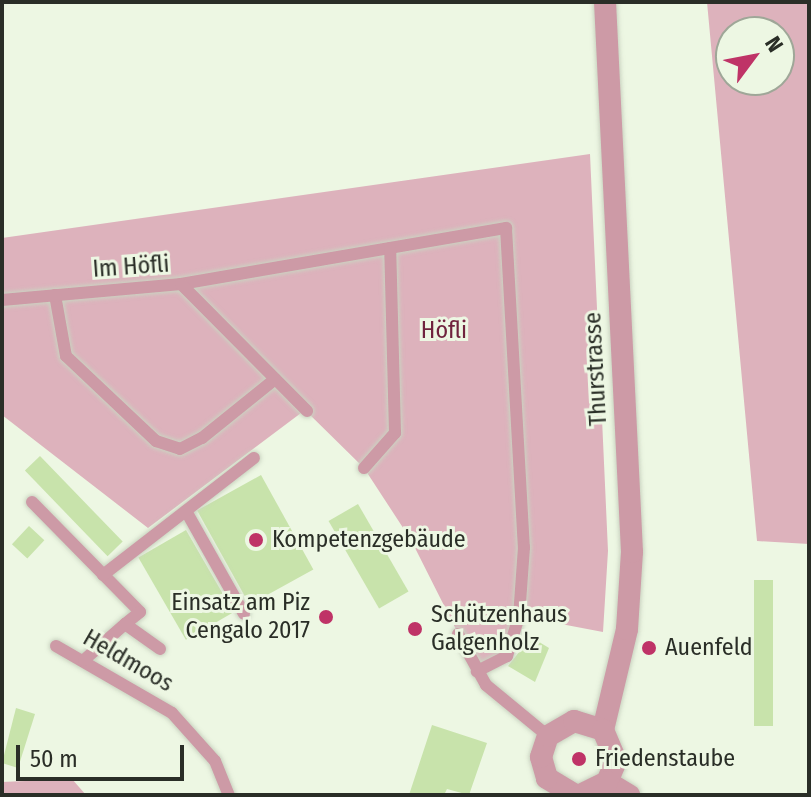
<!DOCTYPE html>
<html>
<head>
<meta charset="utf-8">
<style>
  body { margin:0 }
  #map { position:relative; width:811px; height:797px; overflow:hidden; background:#edf7e3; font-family:"Fira Sans Condensed",sans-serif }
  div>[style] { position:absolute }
  .green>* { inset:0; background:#ddb2bc }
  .building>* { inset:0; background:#c8e3ab; transform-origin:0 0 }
  .roads { filter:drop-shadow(0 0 2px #cad3c1) drop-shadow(0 0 2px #cad3c1) }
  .service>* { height:12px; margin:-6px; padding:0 6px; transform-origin:6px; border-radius:6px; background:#cd9aa6 }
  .minor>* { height:22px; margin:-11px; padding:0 11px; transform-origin:11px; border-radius:11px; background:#cd9aa6 }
  .tertiary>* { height:22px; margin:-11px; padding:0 11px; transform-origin:11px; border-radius:11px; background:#cd9aa6 }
  .dots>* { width:22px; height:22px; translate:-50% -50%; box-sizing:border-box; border:4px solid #edf7e3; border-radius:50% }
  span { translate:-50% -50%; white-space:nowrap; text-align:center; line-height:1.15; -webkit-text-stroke:6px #edf7e3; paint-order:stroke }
  .street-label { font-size:24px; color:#2a2e27 }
  .park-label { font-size:24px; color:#70233e }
  .poi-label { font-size:24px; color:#2a2e27 }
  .left { translate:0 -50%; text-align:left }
  .right { translate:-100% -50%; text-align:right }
  .frame { position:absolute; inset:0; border:4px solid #2a2e27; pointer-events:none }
  .north { position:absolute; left:715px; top:16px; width:80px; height:80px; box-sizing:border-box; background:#edf7e3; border:2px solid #9fa798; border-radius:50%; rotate:58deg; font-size:22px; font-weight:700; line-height:32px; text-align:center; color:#2a2e27 }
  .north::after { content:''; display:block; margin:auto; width:28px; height:36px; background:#bf3367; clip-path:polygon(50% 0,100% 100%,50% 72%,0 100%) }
  .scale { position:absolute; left:16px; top:745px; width:168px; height:36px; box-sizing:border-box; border:4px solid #2a2e27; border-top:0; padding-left:10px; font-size:24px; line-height:28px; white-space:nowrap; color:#2a2e27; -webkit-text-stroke:6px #edf7e3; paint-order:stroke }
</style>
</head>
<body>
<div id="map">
  <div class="green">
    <div style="clip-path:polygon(evenodd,707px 2px,809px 2px,809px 544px,757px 541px,707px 2px,731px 32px,779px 32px,779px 80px,731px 80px,731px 32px)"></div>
    <div style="clip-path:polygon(590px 154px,608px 551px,603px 632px,519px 616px,507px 656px,477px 671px,411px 540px,364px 468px,305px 410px,148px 528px,2px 415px,2px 238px)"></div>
    <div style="clip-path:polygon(72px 779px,86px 795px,2px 795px,2px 782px)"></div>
  </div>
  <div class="building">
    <div style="left:40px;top:456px;width:119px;height:21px;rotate:46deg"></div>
    <div style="left:261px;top:475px;width:108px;height:73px;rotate:61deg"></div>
    <div style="left:358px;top:504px;width:101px;height:34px;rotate:60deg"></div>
    <div style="left:29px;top:526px;width:21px;height:25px;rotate:43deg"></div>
    <div style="left:186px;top:530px;width:95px;height:55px;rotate:60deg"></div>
    <div style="left:754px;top:580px;width:19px;height:146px"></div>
    <div style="clip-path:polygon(531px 637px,549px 648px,535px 682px,508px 666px)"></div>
    <div style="clip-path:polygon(16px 708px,35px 714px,18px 768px,2px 763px)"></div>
    <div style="clip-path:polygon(432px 725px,487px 743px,469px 795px,447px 789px,444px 795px,409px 795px)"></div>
  </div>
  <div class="roads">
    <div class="service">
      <div style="left:181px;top:284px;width:330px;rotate:-9.8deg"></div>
      <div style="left:506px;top:228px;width:320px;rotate:86.8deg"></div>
      <div style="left:524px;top:547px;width:69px;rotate:94.1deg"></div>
      <div style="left:519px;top:616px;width:42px;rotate:106.7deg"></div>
      <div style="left:507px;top:656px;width:34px;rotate:153deg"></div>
      <div style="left:55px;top:295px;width:62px;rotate:79.8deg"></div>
      <div style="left:66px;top:356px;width:124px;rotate:43.4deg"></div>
      <div style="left:156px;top:441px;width:25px;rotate:18deg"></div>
      <div style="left:180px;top:449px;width:25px;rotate:-27deg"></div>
      <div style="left:202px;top:438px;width:94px;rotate:-38.9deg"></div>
      <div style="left:2px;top:300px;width:180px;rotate:-5.1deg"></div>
      <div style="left:181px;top:284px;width:179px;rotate:45.2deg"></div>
      <div style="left:364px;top:468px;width:47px;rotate:-48.5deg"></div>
      <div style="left:395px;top:433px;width:185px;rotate:-91.5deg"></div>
      <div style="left:32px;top:502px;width:154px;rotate:45.5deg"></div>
      <div style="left:140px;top:612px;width:19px;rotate:141deg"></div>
      <div style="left:186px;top:511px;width:118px;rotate:60.6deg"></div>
      <div style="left:103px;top:575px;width:191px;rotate:-37.8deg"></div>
      <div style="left:458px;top:634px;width:58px;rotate:61.2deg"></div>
      <div style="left:486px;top:685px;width:80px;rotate:39.4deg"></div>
      <div style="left:56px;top:646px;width:134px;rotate:30deg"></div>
      <div style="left:172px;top:713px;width:64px;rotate:48.1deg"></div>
      <div style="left:215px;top:761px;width:37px;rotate:68deg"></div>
      <div style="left:84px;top:660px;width:55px;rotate:-41.3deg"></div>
      <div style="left:125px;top:624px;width:43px;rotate:35.5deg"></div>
    </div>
    <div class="minor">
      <div style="left:607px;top:782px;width:26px;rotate:31deg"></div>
    </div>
    <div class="tertiary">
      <div style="left:603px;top:730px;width:104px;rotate:-76.6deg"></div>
      <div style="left:627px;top:629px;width:77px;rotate:-86.3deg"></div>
      <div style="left:632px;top:552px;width:551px;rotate:-92.81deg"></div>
      <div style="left:575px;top:795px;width:33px;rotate:-149deg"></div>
      <div style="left:547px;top:778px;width:22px;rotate:-106deg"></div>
      <div style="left:541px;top:757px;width:22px;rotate:-72deg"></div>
      <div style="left:548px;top:736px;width:30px;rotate:-30deg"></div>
      <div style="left:574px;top:721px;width:30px;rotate:17deg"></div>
      <div style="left:603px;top:730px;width:34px;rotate:67deg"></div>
      <div style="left:616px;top:761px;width:23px;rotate:113deg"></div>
      <div style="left:607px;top:782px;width:30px;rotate:154deg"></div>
    </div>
  </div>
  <div class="dots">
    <div style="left:256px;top:540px;background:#bf3367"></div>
    <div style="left:326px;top:617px;background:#bf3367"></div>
    <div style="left:415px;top:629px;background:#bf3367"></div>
    <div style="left:649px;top:648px;background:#bf3367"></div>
    <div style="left:579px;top:759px;background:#bf3367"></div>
  </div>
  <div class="street-label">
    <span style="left:131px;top:267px;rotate:-4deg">Im Höfli</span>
    <span style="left:596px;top:369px;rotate:-93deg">Thurstrasse</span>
    <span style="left:128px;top:661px;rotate:30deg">Heldmoos</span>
  </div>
  <div class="park-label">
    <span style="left:444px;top:331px">Höfli</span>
  </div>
  <div class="poi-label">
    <span class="left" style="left:272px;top:540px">Kompetenzgebäude</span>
    <span class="right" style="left:310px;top:617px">Einsatz am Piz<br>Cengalo 2017</span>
    <span class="left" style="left:431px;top:629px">Schützenhaus<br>Galgenholz</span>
    <span class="left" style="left:665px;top:648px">Auenfeld</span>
    <span class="left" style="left:595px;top:759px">Friedenstaube</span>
  </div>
  <div class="frame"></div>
  <div class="north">N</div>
  <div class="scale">50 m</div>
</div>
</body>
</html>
